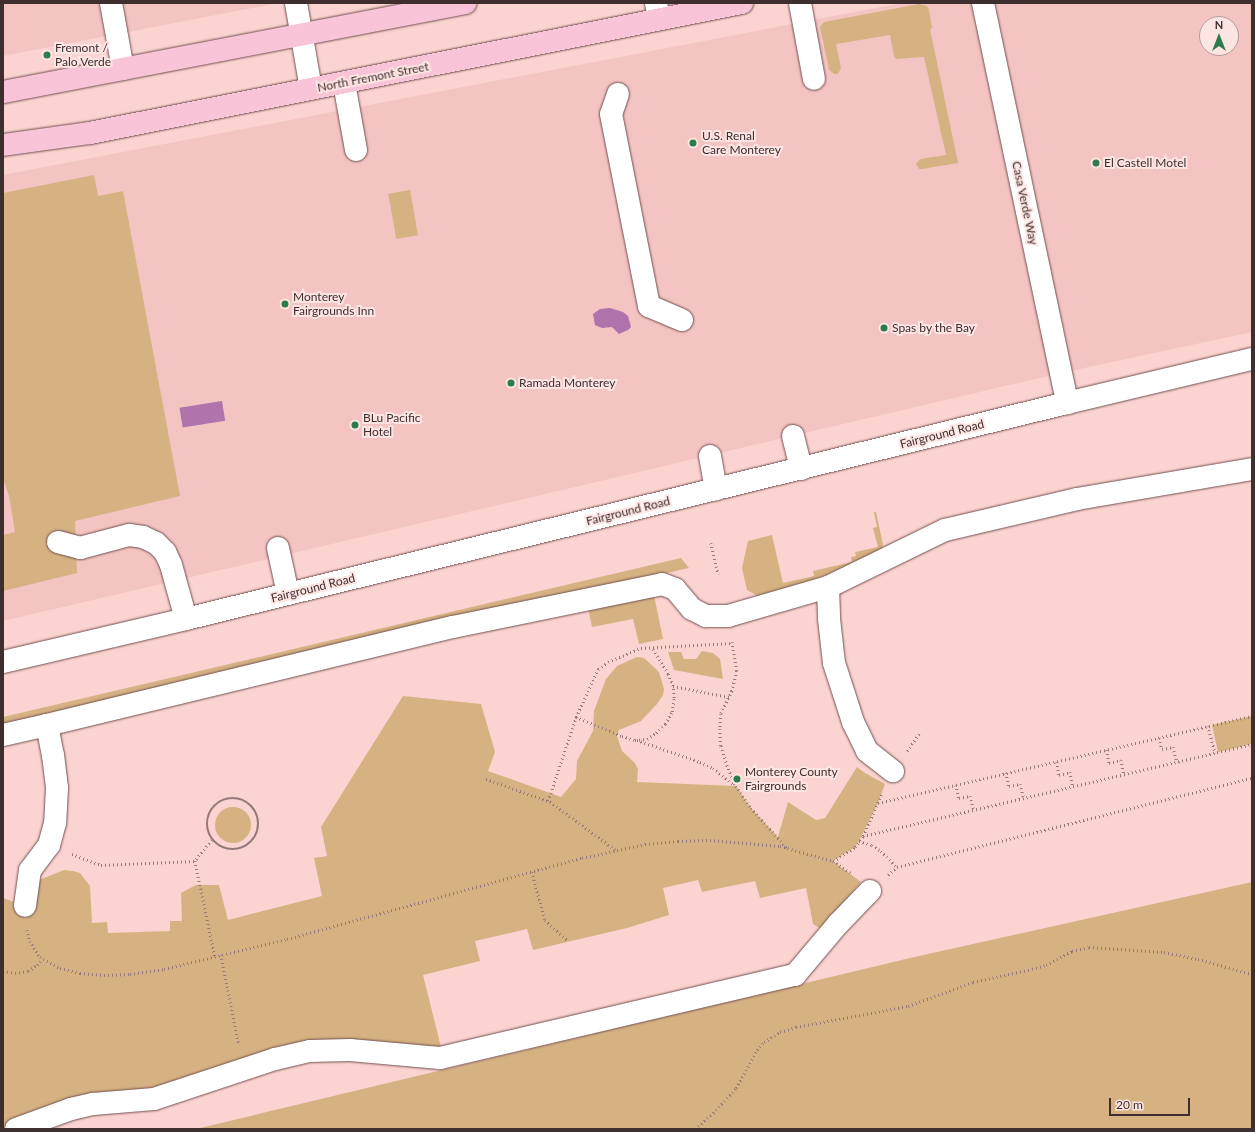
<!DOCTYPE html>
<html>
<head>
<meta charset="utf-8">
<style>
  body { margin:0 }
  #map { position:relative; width:1255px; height:1132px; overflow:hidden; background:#fbd3d1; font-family:Lato,sans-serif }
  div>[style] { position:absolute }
  .built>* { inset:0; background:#f3c4c2 }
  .green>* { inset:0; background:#d6b283; transform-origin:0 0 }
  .round { border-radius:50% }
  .water>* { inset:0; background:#b073ac; transform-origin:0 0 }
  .path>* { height:2.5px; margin-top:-1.25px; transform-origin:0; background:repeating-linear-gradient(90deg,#957a79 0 1px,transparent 0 4px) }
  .path>.ring { margin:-1.25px; padding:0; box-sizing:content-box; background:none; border:2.5px solid #957a79; border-radius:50% }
  .roads { filter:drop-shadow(0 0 1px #71504f) drop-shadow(0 0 1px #71504f) }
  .minor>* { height:22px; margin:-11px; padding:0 11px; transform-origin:11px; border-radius:11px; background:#fff }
  .major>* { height:22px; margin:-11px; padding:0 11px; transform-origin:11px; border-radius:11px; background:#f9c3d8 }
  .dots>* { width:11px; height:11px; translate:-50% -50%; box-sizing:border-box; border:2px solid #fde5e3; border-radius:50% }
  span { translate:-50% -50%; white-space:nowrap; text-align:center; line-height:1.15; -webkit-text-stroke:4px #fde5e3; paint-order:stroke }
  .poi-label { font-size:12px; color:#3e2e2e }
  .left { translate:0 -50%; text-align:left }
  .street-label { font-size:12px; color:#3e2e2e }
  .frame { position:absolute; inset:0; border:4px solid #3e2e2e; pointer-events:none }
  .north { position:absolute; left:1199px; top:16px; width:40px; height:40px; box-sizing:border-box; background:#fde5e3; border:1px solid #b19c9b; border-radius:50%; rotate:0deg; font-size:11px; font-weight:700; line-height:16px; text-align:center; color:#3e2e2e }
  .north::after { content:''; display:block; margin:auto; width:14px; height:18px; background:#2c7b4b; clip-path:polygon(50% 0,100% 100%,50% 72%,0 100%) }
  .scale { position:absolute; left:1109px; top:1098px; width:81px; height:18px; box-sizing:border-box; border:2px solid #3e2e2e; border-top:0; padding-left:5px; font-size:12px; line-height:14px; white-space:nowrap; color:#3e2e2e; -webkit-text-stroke:3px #fde5e3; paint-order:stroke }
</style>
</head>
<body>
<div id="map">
  <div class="built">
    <div style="clip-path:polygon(3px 3px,278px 3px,3px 56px)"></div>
    <div style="clip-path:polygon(evenodd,902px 3px,1252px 3px,1252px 332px,1061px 373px,3px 621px,3px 175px,902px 3px,1207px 24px,1231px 24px,1231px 48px,1207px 48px,1207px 24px)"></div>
  </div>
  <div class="green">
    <div style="clip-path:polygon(919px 4px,927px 6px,929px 10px,932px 28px,930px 29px,958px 163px,922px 169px,919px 169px,916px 164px,920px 159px,946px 155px,924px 57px,896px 59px,894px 56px,890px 35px,836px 44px,841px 68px,838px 74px,834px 74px,829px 70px,820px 27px,824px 22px)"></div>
    <div style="clip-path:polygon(94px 175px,98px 196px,123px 191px,180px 496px,75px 521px,77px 573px,3px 591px,3px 535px,15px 532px,9px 496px,3px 478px,3px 193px)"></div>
    <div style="left:410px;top:190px;width:46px;height:22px;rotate:80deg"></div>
    <div style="clip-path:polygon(874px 512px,876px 512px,883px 545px,880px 552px,781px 594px,758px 596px,747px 590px,742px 568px,748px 541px,772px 535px,783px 583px,814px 576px,813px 571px,852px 562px,851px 557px,856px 556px,855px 552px,878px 547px,873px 528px,877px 527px)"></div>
    <div style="clip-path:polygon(681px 558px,689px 568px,3px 726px,3px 717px)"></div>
    <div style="clip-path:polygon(654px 595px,663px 639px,639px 644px,633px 619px,592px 627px,588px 608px)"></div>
    <div style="clip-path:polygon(702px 651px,713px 653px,720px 659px,723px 679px,674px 670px,668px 652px,681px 652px,684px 659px,696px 659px)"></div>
    <div style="clip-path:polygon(637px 657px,644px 658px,659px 672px,664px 689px,663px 695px,657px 704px,641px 721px,619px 730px,617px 736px,622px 751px,635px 763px,638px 769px,637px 782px,736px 786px,751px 808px,778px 837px,788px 802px,816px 820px,825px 818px,857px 767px,865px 773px,885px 784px,878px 803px,859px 841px,855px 847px,833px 861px,861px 882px,821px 929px,813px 924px,806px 888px,760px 898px,755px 881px,702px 892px,698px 880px,663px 888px,669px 915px,627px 928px,533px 950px,527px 929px,475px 941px,480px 961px,423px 975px,442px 1051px,350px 1050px,16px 1129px,3px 1129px,3px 898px,14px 902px,20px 907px,26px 920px,25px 906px,39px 880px,64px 870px,73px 871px,80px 873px,90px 886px,92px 923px,107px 922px,108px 933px,170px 931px,170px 921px,182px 921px,181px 893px,196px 885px,219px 885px,228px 920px,322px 896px,314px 858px,327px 856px,321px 827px,403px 696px,481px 704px,495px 752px,488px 771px,561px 797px,576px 779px,577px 761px,593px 731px,594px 711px,606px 679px,617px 666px)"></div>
    <div style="clip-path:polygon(1252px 716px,1252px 744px,1218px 752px,1212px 725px)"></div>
    <div class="round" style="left:215px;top:807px;width:36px;height:36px"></div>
    <div style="clip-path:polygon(1252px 882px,1252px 1129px,196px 1129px,910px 958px)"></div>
  </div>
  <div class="water">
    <div style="clip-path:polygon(610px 308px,623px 312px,628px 316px,631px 327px,628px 330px,619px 334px,612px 327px,602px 328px,595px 325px,593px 314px,600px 309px)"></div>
    <div style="left:222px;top:401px;width:20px;height:43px;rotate:81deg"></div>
  </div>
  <div class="path">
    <div style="left:711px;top:543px;width:32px;rotate:77deg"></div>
    <div style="left:732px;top:642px;width:29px;rotate:80deg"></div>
    <div style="left:737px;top:671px;width:21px;rotate:104deg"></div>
    <div style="left:732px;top:691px;width:25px;rotate:116deg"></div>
    <div style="left:721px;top:714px;width:15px;rotate:94deg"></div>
    <div style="left:720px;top:729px;width:17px;rotate:87deg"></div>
    <div style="left:721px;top:746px;width:20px;rotate:72deg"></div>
    <div style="left:727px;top:765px;width:23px;rotate:67deg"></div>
    <div style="left:736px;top:786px;width:27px;rotate:56deg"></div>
    <div style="left:751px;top:808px;width:54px;rotate:48deg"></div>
    <div style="left:673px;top:686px;width:57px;rotate:11.1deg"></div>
    <div style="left:576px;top:717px;width:50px;rotate:22.4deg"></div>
    <div style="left:622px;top:736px;width:14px;rotate:17deg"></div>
    <div style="left:635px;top:740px;width:12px;rotate:-5deg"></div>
    <div style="left:647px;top:739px;width:11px;rotate:-34deg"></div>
    <div style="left:656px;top:733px;width:13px;rotate:-45deg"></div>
    <div style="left:665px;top:724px;width:14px;rotate:-60deg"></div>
    <div style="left:672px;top:712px;width:14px;rotate:-82deg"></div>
    <div style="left:674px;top:698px;width:12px;rotate:-95deg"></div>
    <div style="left:673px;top:686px;width:13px;rotate:-113deg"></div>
    <div style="left:668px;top:674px;width:31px;rotate:-122deg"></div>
    <div style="left:1208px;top:726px;width:28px;rotate:75deg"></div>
    <div style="left:1159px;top:738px;width:11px;rotate:75deg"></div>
    <div style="left:1162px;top:749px;width:11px;rotate:-10deg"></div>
    <div style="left:1173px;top:747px;width:16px;rotate:75deg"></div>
    <div style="left:637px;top:740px;width:67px;rotate:19.2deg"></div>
    <div style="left:700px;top:762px;width:14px;rotate:25deg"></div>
    <div style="left:713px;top:768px;width:28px;rotate:39deg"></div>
    <div style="left:1107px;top:750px;width:13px;rotate:81deg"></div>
    <div style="left:1109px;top:763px;width:12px;rotate:-14deg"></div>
    <div style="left:1121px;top:760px;width:14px;rotate:78deg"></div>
    <div style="left:907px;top:751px;width:21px;rotate:-55deg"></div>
    <div style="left:1057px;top:762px;width:13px;rotate:81deg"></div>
    <div style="left:1059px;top:775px;width:11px;rotate:-15deg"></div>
    <div style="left:1070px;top:772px;width:15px;rotate:79deg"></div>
    <div style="left:1006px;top:773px;width:13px;rotate:77deg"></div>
    <div style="left:1009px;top:786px;width:11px;rotate:-10deg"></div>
    <div style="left:1020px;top:784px;width:15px;rotate:74deg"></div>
    <div style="left:486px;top:779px;width:66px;rotate:19.5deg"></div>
    <div style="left:956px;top:785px;width:13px;rotate:77deg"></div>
    <div style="left:959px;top:798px;width:11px;rotate:-10deg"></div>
    <div style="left:970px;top:796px;width:15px;rotate:74deg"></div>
    <div class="ring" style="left:207px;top:798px;width:49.5px;height:49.5px"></div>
    <div style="left:878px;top:803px;width:384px;rotate:-13.1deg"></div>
    <div style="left:863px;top:836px;width:400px;rotate:-13.3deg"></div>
    <div style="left:212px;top:840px;width:27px;rotate:129deg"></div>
    <div style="left:195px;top:861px;width:98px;rotate:78.2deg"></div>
    <div style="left:859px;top:841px;width:14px;rotate:17deg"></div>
    <div style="left:872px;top:845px;width:11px;rotate:34deg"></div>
    <div style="left:881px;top:851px;width:23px;rotate:45deg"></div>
    <div style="left:615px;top:850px;width:83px;rotate:-143.8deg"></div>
    <div style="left:548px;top:801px;width:89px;rotate:-71.6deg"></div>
    <div style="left:576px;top:717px;width:53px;rotate:-65.4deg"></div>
    <div style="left:598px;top:669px;width:12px;rotate:-35deg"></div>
    <div style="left:608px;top:662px;width:36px;rotate:-23deg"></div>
    <div style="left:641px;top:648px;width:92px;rotate:-3.1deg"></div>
    <div style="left:72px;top:854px;width:31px;rotate:21deg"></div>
    <div style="left:101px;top:865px;width:94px;rotate:-2.4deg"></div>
    <div style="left:833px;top:861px;width:26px;rotate:-32deg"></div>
    <div style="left:855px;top:847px;width:14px;rotate:-54deg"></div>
    <div style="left:863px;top:836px;width:47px;rotate:-66.2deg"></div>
    <div style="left:532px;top:872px;width:50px;rotate:74.8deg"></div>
    <div style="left:545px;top:920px;width:31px;rotate:42deg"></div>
    <div style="left:888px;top:875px;width:12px;rotate:-42deg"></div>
    <div style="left:897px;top:867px;width:366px;rotate:-14.1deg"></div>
    <div style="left:27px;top:930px;width:11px;rotate:75deg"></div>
    <div style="left:30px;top:941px;width:19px;rotate:58deg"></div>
    <div style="left:40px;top:957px;width:23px;rotate:29deg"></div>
    <div style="left:60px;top:968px;width:21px;rotate:14deg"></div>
    <div style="left:80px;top:973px;width:24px;rotate:5deg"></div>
    <div style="left:104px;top:975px;width:26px;rotate:-2deg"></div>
    <div style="left:130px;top:974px;width:34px;rotate:-8deg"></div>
    <div style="left:164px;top:969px;width:127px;rotate:-13.7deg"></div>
    <div style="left:287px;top:939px;width:306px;rotate:-15.4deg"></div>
    <div style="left:582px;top:858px;width:65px;rotate:-12.5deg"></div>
    <div style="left:645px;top:844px;width:33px;rotate:-5deg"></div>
    <div style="left:678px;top:841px;width:32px;rotate:-2deg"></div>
    <div style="left:710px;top:840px;width:70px;rotate:4.9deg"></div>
    <div style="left:780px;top:846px;width:55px;rotate:15.8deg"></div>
    <div style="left:833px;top:861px;width:23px;rotate:34deg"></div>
    <div style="left:221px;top:955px;width:92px;rotate:78.7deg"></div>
    <div style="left:3px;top:971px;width:12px;rotate:9deg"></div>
    <div style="left:15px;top:973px;width:13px;rotate:-9deg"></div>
    <div style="left:28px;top:971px;width:11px;rotate:-34deg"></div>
    <div style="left:37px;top:965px;width:8px;rotate:-50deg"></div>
    <div style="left:695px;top:1129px;width:24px;rotate:-42deg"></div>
    <div style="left:713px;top:1113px;width:34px;rotate:-47deg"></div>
    <div style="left:736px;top:1088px;width:43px;rotate:-61.1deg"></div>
    <div style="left:757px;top:1050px;width:11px;rotate:-49deg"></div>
    <div style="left:764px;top:1042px;width:19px;rotate:-32deg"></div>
    <div style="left:780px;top:1032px;width:17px;rotate:-17deg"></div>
    <div style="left:796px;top:1027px;width:114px;rotate:-10.6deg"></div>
    <div style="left:908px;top:1006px;width:69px;rotate:-20.3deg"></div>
    <div style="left:973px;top:982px;width:60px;rotate:-12.4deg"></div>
    <div style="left:1032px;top:969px;width:15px;rotate:-16deg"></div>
    <div style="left:1046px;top:965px;width:30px;rotate:-28deg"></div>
    <div style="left:1072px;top:951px;width:17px;rotate:-13deg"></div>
    <div style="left:1089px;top:947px;width:75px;rotate:3.8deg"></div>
    <div style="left:1164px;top:952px;width:35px;rotate:12deg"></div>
    <div style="left:1198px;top:959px;width:56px;rotate:15.5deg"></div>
  </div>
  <div class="roads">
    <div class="minor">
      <div style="left:111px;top:3px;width:67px;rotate:79.7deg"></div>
      <div style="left:296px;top:3px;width:87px;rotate:80.1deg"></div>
      <div style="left:656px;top:3px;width:16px;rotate:79deg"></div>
      <div style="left:800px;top:3px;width:77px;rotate:79.6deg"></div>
      <div style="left:983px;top:3px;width:409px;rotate:78.1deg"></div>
      <div style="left:344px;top:83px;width:68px;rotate:79.8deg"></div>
      <div style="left:618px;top:94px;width:21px;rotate:109deg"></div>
      <div style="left:611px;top:114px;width:196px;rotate:78.8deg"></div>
      <div style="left:649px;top:306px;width:36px;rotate:23deg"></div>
      <div style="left:793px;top:436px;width:34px;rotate:76deg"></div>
      <div style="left:710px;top:456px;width:34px;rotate:80deg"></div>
      <div style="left:58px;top:542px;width:23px;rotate:15deg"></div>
      <div style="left:80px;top:548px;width:51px;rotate:-14.9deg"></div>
      <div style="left:129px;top:535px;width:14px;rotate:8deg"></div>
      <div style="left:143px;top:537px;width:14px;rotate:25deg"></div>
      <div style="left:156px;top:543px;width:13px;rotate:45deg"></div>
      <div style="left:165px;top:552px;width:14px;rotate:65deg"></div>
      <div style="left:171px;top:565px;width:56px;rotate:74.5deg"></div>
      <div style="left:278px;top:548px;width:47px;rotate:77.7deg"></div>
      <div style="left:828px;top:587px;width:32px;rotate:88deg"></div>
      <div style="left:829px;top:619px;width:44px;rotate:83.5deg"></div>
      <div style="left:834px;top:663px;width:62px;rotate:72.1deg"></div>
      <div style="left:853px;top:722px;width:32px;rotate:64deg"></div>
      <div style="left:867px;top:751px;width:33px;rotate:38deg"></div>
      <div style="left:3px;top:662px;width:188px;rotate:-13.2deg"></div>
      <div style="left:186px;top:619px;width:907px;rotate:-13.78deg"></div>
      <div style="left:1067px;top:403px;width:190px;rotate:-13.4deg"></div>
      <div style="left:47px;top:725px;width:418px;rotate:-13.6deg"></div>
      <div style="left:453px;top:627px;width:213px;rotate:-11.6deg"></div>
      <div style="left:662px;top:584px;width:14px;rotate:21deg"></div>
      <div style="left:675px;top:589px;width:26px;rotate:50deg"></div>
      <div style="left:692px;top:609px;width:16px;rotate:27deg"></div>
      <div style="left:706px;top:616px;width:22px"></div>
      <div style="left:728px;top:616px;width:104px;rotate:-16.2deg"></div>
      <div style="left:828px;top:587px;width:130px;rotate:-26deg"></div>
      <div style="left:945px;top:530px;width:136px;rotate:-13.2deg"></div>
      <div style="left:1077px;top:499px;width:178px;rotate:-9.7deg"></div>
      <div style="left:3px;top:735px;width:45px;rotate:-12.8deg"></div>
      <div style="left:47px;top:725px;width:31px;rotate:79deg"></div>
      <div style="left:53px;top:755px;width:33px;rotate:83deg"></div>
      <div style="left:57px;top:788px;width:35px;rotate:93deg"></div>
      <div style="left:55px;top:823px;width:23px;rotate:105deg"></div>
      <div style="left:49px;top:845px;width:31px;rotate:127deg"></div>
      <div style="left:30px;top:870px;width:36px;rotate:98deg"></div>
      <div style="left:16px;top:1129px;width:59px;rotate:-20deg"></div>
      <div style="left:71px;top:1109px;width:23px;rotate:-13deg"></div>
      <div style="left:93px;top:1104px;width:61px;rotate:-4.7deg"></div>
      <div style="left:154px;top:1099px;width:127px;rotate:-18.3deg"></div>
      <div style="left:275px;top:1059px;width:36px;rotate:-13deg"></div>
      <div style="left:310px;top:1051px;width:40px;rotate:-1.4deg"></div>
      <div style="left:350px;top:1050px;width:90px;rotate:5.1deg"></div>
      <div style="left:440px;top:1058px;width:365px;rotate:-13.2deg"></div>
      <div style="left:795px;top:975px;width:67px;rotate:-49.9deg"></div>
      <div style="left:838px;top:924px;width:46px;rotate:-45.9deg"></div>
    </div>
    <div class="major">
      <div style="left:3px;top:92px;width:471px;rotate:-10.9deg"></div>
      <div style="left:3px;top:145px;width:88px;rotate:-7.9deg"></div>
      <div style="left:90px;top:133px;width:665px;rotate:-11.28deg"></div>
    </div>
  </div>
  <div class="dots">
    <div style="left:47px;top:55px;background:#2c7b4b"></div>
    <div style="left:693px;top:143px;background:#2c7b4b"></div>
    <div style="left:1096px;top:163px;background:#2c7b4b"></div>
    <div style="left:285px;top:304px;background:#2c7b4b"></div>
    <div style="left:884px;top:328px;background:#2c7b4b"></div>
    <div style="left:511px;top:383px;background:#2c7b4b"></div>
    <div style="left:355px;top:425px;background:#2c7b4b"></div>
    <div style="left:737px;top:779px;background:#2c7b4b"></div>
  </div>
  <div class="poi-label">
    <span class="left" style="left:55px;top:55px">Fremont /<br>Palo Verde</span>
    <span class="left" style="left:702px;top:143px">U.S. Renal<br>Care Monterey</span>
    <span class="left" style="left:1104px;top:163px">El Castell Motel</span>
    <span class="left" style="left:293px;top:304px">Monterey<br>Fairgrounds Inn</span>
    <span class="left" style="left:892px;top:328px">Spas by the Bay</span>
    <span class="left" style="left:519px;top:383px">Ramada Monterey</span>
    <span class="left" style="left:363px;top:425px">BLu Pacific<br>Hotel</span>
    <span class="left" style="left:745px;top:779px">Monterey County<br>Fairgrounds</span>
  </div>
  <div class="street-label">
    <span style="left:373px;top:77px;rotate:-11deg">North Fremont Street</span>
    <span style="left:1025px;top:203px;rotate:78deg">Casa Verde Way</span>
    <span style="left:942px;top:434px;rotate:-14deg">Fairground Road</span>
    <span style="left:628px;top:511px;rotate:-14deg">Fairground Road</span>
    <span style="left:313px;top:588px;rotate:-14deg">Fairground Road</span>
  </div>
  <div class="frame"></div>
  <div class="north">N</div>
  <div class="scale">20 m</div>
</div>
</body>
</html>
